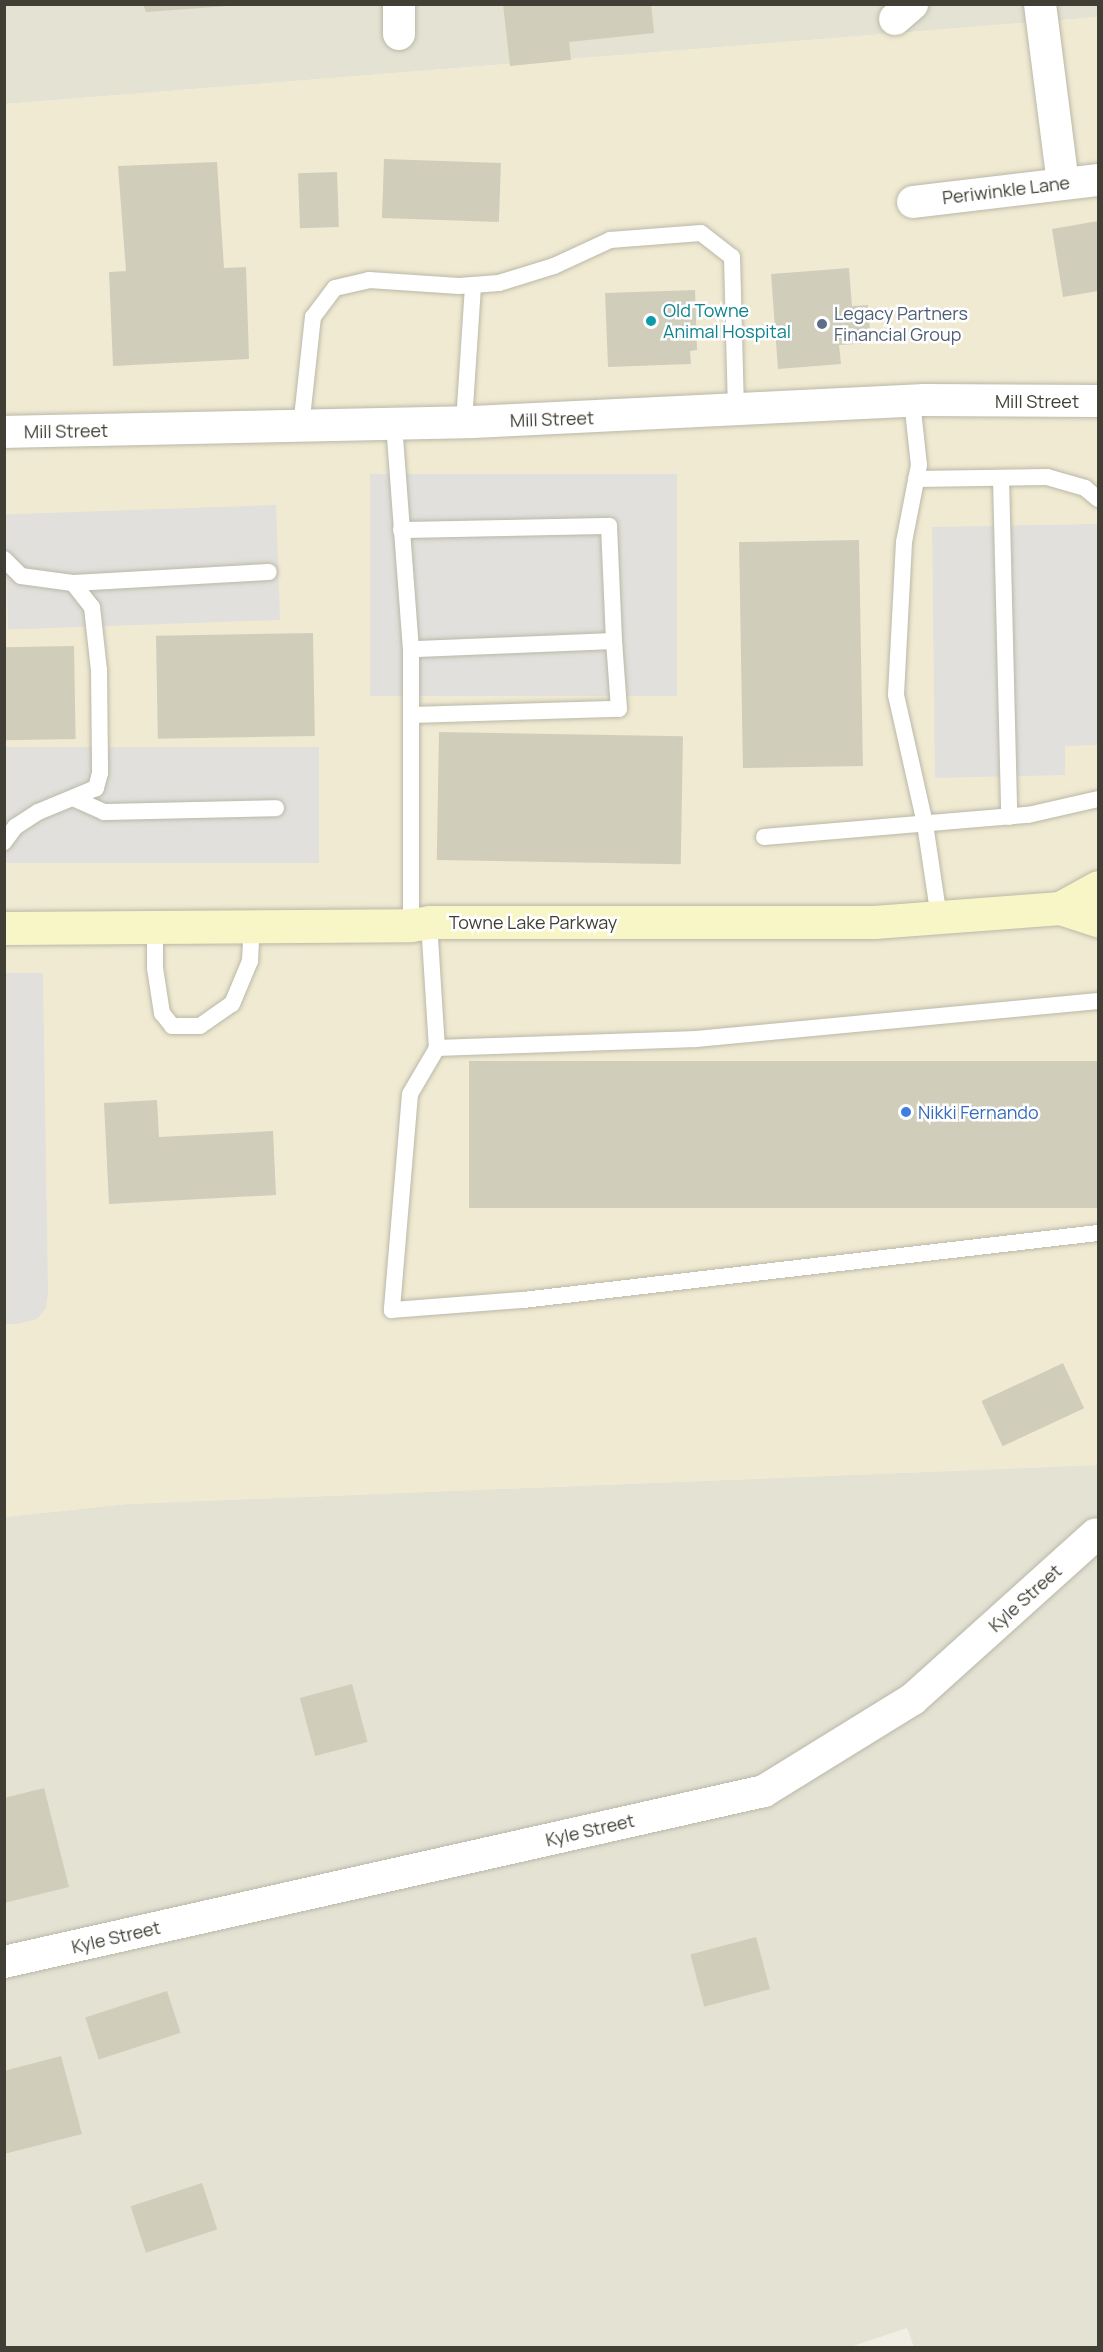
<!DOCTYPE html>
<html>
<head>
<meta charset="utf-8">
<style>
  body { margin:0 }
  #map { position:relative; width:1103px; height:2352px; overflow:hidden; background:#f0efe5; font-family:Manrope,sans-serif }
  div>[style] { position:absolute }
  .residential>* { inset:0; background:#e3e2d3 }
  .commercial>* { inset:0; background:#f0ead2 }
  .parking>* { inset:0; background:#e1e0dc; transform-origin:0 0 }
  .building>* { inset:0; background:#d0cdbb; transform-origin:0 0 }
  .roads { filter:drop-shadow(0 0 2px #bab8a8) drop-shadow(0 0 2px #bab8a8) }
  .lane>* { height:16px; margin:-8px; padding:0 8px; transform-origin:8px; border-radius:8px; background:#fff }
  .street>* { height:32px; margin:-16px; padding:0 16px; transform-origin:16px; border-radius:16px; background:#fff }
  .secondary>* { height:33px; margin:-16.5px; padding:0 16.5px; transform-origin:16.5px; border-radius:16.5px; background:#f8f6c7 }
  .dots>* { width:16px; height:16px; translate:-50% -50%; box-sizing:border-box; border:3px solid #fff; border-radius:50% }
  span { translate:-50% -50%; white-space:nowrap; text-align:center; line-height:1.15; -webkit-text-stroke:5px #fff; paint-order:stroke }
  .street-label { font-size:18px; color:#413f35 }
  .culture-label { font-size:18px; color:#0d838f }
  .left { translate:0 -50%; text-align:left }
  .service-label { font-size:18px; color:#4e5e75 }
  .shop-label { font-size:18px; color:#366cbe }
  .frame { position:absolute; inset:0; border:6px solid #413f35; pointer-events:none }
</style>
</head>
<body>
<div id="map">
  <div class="residential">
    <div style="clip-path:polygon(5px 5px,1098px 5px,1098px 17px,5px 104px)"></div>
    <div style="clip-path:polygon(1098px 1465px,1098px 2347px,914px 2347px,907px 2328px,847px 2348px,5px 2348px,5px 1517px,127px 1504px)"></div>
  </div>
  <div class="commercial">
    <div style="clip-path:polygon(1098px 17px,1098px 1465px,127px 1504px,5px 1517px,5px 104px)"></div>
  </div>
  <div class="parking">
    <div style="left:677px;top:474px;width:222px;height:307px;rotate:90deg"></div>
    <div style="left:276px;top:505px;width:115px;height:272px;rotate:88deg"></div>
    <div style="clip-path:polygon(1098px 524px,1098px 745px,1065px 746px,1065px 775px,935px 778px,932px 527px)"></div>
    <div style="left:319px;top:747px;width:116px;height:315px;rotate:90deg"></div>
    <div style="clip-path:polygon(5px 973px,43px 973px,48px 1293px,46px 1308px,37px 1319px,17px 1324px,4px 1324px)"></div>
  </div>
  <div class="building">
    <div style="clip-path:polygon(143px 4px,228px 4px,228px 6px,146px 12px)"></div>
    <div style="clip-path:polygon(503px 4px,651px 4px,654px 33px,569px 42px,571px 60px,510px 66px)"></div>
    <div style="left:384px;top:159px;width:117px;height:59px;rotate:2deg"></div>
    <div style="clip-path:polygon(217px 162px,224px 268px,246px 267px,249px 359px,113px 366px,109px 272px,126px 271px,118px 166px)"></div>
    <div style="left:337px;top:172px;width:55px;height:39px;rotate:88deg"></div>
    <div style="clip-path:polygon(1098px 221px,1098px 291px,1063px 297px,1052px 229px)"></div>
    <div style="clip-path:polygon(849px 268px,852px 306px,868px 305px,871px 343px,839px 345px,841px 364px,778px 369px,771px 274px)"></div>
    <div style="clip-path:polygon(695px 290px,697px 350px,690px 351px,691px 364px,608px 367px,605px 293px)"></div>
    <div style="left:859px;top:540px;width:226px;height:120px;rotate:89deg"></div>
    <div style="left:313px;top:633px;width:103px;height:157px;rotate:89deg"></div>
    <div style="left:74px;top:646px;width:93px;height:70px;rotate:89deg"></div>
    <div style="left:439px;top:732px;width:244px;height:128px;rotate:1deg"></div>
    <div style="left:1098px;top:1061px;width:147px;height:629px;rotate:90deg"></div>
    <div style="clip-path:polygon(157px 1100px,159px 1137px,273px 1131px,276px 1195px,109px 1204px,104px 1103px)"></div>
    <div style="left:1063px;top:1363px;width:50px;height:90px;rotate:65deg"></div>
    <div style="left:352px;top:1684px;width:60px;height:54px;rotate:75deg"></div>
    <div style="clip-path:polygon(44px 1788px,69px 1887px,4px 1903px,4px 1798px)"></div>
    <div style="left:756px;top:1937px;width:54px;height:68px;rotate:75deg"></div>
    <div style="left:167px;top:1991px;width:44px;height:86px;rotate:72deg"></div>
    <div style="clip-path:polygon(61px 2056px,82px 2134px,4px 2154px,4px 2071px)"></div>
    <div style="left:202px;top:2183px;width:49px;height:75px;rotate:72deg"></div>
  </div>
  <div class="roads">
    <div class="lane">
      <div style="left:912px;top:401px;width:64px;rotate:83.8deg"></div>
      <div style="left:919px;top:465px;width:78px;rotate:101deg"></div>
      <div style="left:904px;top:542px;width:153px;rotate:93deg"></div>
      <div style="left:896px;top:695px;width:132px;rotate:77.3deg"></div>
      <div style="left:925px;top:824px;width:95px;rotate:81.5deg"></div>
      <div style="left:464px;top:422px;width:137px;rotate:-86.2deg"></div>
      <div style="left:394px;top:424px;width:226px;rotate:85.7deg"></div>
      <div style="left:411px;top:649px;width:276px;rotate:90deg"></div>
      <div style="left:301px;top:427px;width:111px;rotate:-83.8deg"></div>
      <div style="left:313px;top:317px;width:36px;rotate:-53deg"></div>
      <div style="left:335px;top:288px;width:35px;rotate:-13deg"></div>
      <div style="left:369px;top:280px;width:90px;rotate:3.8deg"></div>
      <div style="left:459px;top:286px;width:40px;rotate:-4.3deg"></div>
      <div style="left:499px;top:283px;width:58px;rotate:-17.2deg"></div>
      <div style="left:554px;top:266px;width:62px;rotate:-24.9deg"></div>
      <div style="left:610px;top:240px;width:91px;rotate:-4.4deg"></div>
      <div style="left:701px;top:233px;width:39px;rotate:38deg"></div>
      <div style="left:732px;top:257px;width:154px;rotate:88.5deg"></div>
      <div style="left:1001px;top:478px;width:339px;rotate:88.6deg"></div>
      <div style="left:916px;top:479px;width:131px;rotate:-0.9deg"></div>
      <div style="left:1047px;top:477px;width:40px;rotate:16deg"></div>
      <div style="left:1085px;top:488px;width:17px;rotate:40deg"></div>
      <div style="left:401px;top:530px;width:208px;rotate:-1.1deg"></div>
      <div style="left:609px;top:526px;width:115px;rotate:87.5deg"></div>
      <div style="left:614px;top:641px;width:203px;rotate:177.7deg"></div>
      <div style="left:4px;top:559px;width:24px;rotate:45deg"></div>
      <div style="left:21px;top:576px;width:52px;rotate:7.7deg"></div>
      <div style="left:73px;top:583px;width:31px;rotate:52deg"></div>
      <div style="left:92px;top:607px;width:63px;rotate:83.7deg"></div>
      <div style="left:99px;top:670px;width:103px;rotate:89.4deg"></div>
      <div style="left:100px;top:773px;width:16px;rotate:105deg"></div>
      <div style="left:96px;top:788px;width:63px;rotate:157.5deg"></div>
      <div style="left:38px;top:812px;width:27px;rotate:147deg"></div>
      <div style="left:15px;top:827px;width:19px;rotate:126deg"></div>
      <div style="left:73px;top:583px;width:196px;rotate:-3.2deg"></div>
      <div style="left:411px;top:715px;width:208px;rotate:-1.7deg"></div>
      <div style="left:619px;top:709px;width:68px;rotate:-94.2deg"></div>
      <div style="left:75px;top:799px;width:32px;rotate:24deg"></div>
      <div style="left:104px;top:812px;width:172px;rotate:-1.3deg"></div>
      <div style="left:764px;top:837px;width:265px;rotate:-4.8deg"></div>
      <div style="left:1028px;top:815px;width:72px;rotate:-12.9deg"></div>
      <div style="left:429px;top:922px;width:126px;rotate:86.4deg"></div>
      <div style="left:437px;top:1048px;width:53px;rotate:120.4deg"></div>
      <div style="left:410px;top:1094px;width:217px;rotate:94.8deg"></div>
      <div style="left:392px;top:1310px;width:131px;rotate:-4.4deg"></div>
      <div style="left:523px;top:1300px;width:579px;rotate:-6.65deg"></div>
      <div style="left:155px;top:926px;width:42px;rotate:90deg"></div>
      <div style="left:155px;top:968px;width:46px;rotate:81.2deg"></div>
      <div style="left:162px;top:1013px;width:16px;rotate:52deg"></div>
      <div style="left:172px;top:1026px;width:28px"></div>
      <div style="left:200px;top:1026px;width:39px;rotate:-35deg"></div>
      <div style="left:232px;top:1004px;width:47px;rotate:-67.3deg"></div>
      <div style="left:250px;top:961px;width:36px;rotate:-87deg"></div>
      <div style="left:437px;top:1048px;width:259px;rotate:-2deg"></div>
      <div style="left:696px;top:1039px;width:404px;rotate:-5.4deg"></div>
    </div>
    <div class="street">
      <div style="left:399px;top:4px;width:30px;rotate:90deg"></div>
      <div style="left:1040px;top:4px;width:180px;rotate:82.7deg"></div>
      <div style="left:895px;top:19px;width:23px;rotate:-41deg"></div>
      <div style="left:913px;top:202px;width:186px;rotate:-6.8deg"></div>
      <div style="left:4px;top:432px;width:469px;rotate:-1.2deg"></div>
      <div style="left:473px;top:422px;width:452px;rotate:-2.8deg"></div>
      <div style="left:924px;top:400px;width:174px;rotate:0.3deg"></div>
      <div style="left:4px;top:1962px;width:779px;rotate:-12.68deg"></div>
      <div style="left:764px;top:1791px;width:175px;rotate:-31.7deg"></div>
      <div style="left:913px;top:1699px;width:246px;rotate:-42deg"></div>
    </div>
    <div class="secondary">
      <div style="left:1060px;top:908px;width:40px;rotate:18deg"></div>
      <div style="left:4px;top:928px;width:407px;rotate:-0.4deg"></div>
      <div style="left:411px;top:925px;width:18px;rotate:-9deg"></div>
      <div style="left:429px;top:922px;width:445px"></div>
      <div style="left:874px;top:922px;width:187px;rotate:-4.3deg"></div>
      <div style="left:1060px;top:908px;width:43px;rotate:-28.9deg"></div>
    </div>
  </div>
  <div class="dots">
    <div style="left:651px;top:321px;background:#0f9aa8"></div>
    <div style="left:822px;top:324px;background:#5c6f8a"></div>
    <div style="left:906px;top:1112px;background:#3f7fe0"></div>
  </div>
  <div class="street-label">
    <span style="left:1006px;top:190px;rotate:-7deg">Periwinkle Lane</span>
    <span style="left:1037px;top:401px">Mill Street</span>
    <span style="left:552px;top:419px;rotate:-2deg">Mill Street</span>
    <span style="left:66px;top:431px;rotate:-1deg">Mill Street</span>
    <span style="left:533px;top:922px">Towne Lake Parkway</span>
    <span style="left:1025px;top:1598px;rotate:-42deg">Kyle Street</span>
    <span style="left:590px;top:1830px;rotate:-13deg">Kyle Street</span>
    <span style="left:116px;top:1937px;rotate:-13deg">Kyle Street</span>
  </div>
  <div class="culture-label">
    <span class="left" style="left:663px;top:321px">Old Towne<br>Animal Hospital</span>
  </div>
  <div class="service-label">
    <span class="left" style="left:834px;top:324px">Legacy Partners<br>Financial Group</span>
  </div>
  <div class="shop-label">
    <span class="left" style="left:918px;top:1112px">Nikki Fernando</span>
  </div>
  <div class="frame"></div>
</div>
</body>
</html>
